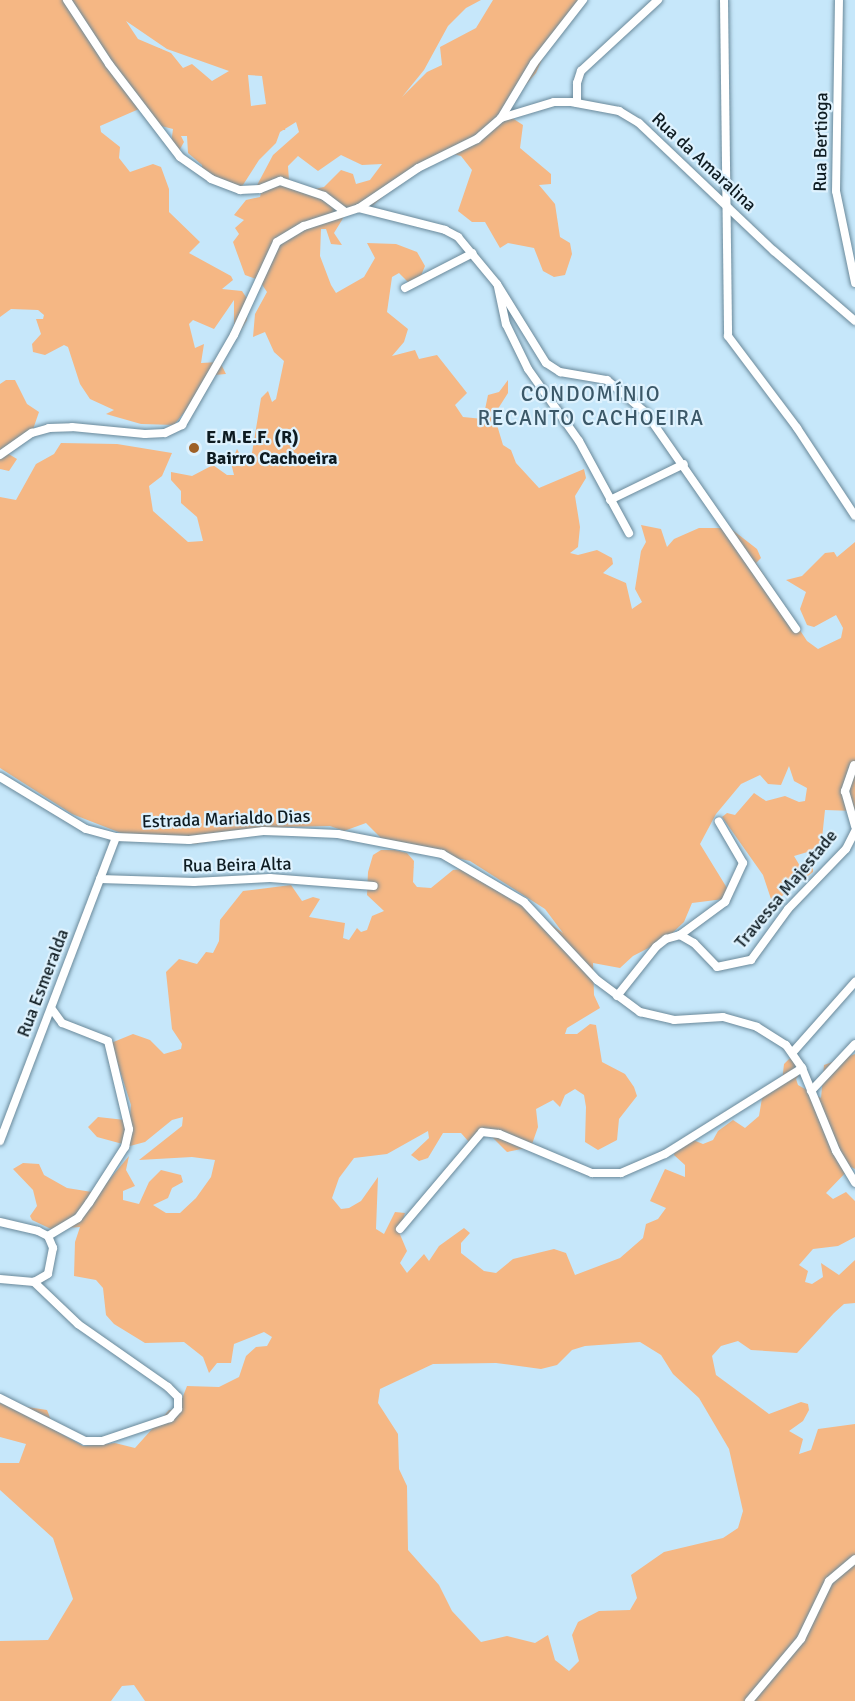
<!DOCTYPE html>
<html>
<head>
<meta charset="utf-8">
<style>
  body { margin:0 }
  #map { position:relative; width:855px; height:1701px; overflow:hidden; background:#c6e7fa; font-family:Signika,sans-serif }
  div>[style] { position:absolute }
  .green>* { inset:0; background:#f5b784 }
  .roads { filter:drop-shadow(0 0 2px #6a899a) drop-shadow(0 0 2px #6a899a) }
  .minor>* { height:8px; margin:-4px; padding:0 4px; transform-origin:4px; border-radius:4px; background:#fff }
  .dots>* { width:16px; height:16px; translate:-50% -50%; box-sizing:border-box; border:3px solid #def2fe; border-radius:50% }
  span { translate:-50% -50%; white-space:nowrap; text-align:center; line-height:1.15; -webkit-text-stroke:4.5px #def2fe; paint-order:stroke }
  .street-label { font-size:18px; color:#0e1b21 }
  .poi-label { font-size:18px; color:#0e1b21; font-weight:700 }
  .left { translate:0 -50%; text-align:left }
  .quarter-label { font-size:21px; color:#3b5868; letter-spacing:1.5px }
</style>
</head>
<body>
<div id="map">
  <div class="green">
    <div style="clip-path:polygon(evenodd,0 0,481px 0,466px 8px,448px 26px,424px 70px,402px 97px,427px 72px,442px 65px,440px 47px,476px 28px,493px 0,581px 0,549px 44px,536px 73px,509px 104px,509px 116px,523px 125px,520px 148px,551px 174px,551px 184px,539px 185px,555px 204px,560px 237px,570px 243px,572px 254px,565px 275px,554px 277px,543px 271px,534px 248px,508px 243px,500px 248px,485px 222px,472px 222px,458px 211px,472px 170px,461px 156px,453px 154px,403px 179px,370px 208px,345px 215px,334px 233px,342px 245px,331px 244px,326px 229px,321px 229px,320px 256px,331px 285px,336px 293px,364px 277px,375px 258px,367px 243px,396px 244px,417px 252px,425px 266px,420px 278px,409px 283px,399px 273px,392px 277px,387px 312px,408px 329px,404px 342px,392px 356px,415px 350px,419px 359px,437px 355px,467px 393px,455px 405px,463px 417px,483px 419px,488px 395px,499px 392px,508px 380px,508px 393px,494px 415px,503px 445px,511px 450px,516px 463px,539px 488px,584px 469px,586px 478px,575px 496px,580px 527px,578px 547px,570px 553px,578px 555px,597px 550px,612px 558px,613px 564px,603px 573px,626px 583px,632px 609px,642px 602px,635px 589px,641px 551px,646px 542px,641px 525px,661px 529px,667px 547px,674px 539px,699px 528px,730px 528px,757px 549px,761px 558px,756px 563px,807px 641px,818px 649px,841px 638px,843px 628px,836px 615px,814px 627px,807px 625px,800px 609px,806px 592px,786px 580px,802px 576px,825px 553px,834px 552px,837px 557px,855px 542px,855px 811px,825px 810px,821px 848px,794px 856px,800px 866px,813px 868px,813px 872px,782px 896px,771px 899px,763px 875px,722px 817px,727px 813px,735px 815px,754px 793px,766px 801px,785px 796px,799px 802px,805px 801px,807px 788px,794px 781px,789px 766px,781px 785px,768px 784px,760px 775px,741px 784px,716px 814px,700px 844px,727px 888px,724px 899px,692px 903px,684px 922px,666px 939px,633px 956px,620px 968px,593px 963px,594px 995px,600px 1008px,567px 1028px,565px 1034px,577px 1034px,590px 1024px,596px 1025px,602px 1062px,625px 1074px,634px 1087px,637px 1096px,619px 1119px,617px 1140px,598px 1150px,585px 1142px,586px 1107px,584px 1095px,575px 1089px,565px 1095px,560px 1107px,553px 1100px,536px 1109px,538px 1127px,531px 1147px,507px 1152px,487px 1132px,469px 1142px,461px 1133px,443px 1133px,428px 1158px,419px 1161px,411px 1155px,429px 1138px,428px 1131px,387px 1154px,354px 1158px,339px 1178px,332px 1198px,341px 1209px,349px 1208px,361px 1201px,378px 1177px,376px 1229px,384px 1234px,395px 1212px,405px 1213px,399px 1232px,407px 1251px,400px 1263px,407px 1273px,424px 1254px,429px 1261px,439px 1246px,464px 1228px,470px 1233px,461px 1243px,461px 1253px,484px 1271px,496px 1273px,513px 1259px,554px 1249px,566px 1253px,575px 1275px,620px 1258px,643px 1238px,646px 1224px,658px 1219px,666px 1208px,650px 1201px,665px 1169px,685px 1177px,685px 1165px,674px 1155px,675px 1150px,693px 1140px,703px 1144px,713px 1140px,718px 1131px,733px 1120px,745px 1128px,759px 1116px,762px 1098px,768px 1091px,782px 1082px,784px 1064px,790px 1058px,806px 1067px,796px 1079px,798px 1085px,821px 1098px,824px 1065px,855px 1054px,855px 1169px,851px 1167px,826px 1193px,833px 1199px,846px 1192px,855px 1201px,855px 1237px,838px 1246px,813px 1249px,799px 1265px,808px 1271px,805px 1282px,812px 1284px,823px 1277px,821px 1263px,839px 1275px,855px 1260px,855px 1303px,844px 1304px,834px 1313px,797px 1353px,751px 1350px,738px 1341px,721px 1346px,712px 1356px,716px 1375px,769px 1414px,801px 1402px,808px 1404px,809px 1410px,803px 1421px,789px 1431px,803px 1439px,799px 1454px,811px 1450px,818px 1429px,855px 1424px,855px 1701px,145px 1701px,134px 1685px,122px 1686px,111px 1701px,0 1701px,0 1641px,48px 1640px,73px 1599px,53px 1538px,0 1490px,0 1463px,19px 1463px,26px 1444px,0 1437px,0 1403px,47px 1410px,55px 1430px,83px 1446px,115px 1443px,135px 1448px,169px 1410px,178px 1409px,187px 1386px,219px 1387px,239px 1377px,246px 1356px,256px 1347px,267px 1346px,272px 1337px,264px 1332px,234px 1344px,231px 1363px,217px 1363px,209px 1373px,203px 1357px,184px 1342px,145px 1343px,114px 1324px,106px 1315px,103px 1288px,96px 1280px,74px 1276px,75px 1242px,80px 1227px,51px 1229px,32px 1220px,30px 1216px,37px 1206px,33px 1190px,13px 1169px,23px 1163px,39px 1164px,44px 1175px,67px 1188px,98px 1193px,129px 1156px,126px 1170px,135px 1186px,123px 1191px,123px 1200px,139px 1204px,149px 1182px,161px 1170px,181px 1175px,183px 1182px,172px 1188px,168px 1198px,153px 1205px,166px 1213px,180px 1213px,196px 1198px,211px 1177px,215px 1160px,192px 1157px,139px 1160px,182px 1126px,183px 1117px,172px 1120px,145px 1142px,130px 1146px,97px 1137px,88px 1127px,98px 1117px,125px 1120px,130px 1116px,131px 1105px,111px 1043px,133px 1034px,150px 1040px,164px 1054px,181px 1049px,182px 1044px,172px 1029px,166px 972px,179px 959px,197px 964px,206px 952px,213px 953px,219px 941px,220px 920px,243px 891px,291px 885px,302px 901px,313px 897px,320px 899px,309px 917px,345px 923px,343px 938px,349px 940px,357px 928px,361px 932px,367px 930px,372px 916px,384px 911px,367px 895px,368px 872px,373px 855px,381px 850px,395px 850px,407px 853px,414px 861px,413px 882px,417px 887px,431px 888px,453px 870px,464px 869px,509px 894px,563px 933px,545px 909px,470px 861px,396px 845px,381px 838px,366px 823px,344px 831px,330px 826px,287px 827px,195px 844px,126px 835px,72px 814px,0 768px,0 497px,16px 500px,36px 464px,54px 454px,61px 443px,117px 444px,172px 453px,162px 476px,149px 486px,153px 511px,188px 542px,203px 541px,197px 517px,181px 503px,181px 491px,171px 480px,171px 472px,192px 476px,213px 465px,227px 475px,234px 475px,231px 463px,237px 449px,243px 460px,252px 453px,261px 398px,268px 391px,272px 402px,276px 399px,284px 361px,274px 352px,265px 332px,253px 337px,255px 314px,267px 292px,259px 280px,245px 275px,233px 242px,239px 234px,235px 228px,244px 220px,234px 215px,246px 200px,260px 197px,261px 193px,255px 189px,273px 155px,299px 132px,296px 122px,280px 132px,276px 143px,259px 160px,241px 188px,203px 175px,202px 165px,188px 153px,187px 136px,181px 136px,184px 142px,179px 151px,171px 144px,173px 129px,157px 125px,139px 109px,100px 126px,101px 132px,120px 147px,119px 158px,130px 172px,153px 164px,161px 167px,169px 189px,169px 212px,200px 242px,189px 253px,231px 276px,233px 280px,222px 289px,242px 291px,248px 300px,247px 320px,241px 330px,234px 324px,234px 300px,214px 329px,193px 320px,189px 324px,195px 348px,204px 344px,201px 363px,220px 362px,226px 374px,214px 375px,174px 425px,141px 424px,106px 414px,114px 410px,90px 399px,80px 384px,68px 347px,64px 345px,45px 355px,33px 352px,32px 344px,41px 334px,36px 319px,43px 319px,44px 315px,38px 310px,11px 309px,0 317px,0 0,126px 21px,167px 49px,229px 71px,212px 81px,192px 64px,183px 68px,171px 53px,138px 39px,126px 21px,0 0,248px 75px,262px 76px,266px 104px,251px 106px,248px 75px,0 0,341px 155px,362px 165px,382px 164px,370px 180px,356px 184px,353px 174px,341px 170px,324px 187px,305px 191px,289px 181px,288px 166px,298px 156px,318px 171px,341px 155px,0 0,640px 1342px,661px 1355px,673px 1374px,699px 1398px,729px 1449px,743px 1511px,738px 1528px,723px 1538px,664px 1552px,631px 1575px,637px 1598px,630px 1610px,599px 1611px,578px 1622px,572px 1635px,579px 1661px,569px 1671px,555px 1660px,548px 1635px,535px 1643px,507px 1636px,481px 1642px,452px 1611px,439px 1585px,408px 1550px,407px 1486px,399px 1469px,398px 1434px,378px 1403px,380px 1389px,433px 1364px,496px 1363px,541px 1369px,557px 1365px,572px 1350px,585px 1346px,640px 1342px)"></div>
    <div style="clip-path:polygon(6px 380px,15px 380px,27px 404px,39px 412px,31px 435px,7px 453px,17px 459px,9px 471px,0 469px,0 384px)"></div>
  </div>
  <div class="roads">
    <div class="minor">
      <div style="left:67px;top:0;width:77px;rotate:56.7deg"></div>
      <div style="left:109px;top:64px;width:117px;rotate:52.6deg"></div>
      <div style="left:180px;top:157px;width:38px;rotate:35deg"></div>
      <div style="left:211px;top:179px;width:31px;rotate:21deg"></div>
      <div style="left:240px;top:190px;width:20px;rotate:-3deg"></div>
      <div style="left:260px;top:189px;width:22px;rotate:-22deg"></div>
      <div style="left:280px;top:181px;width:46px;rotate:18.8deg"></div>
      <div style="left:324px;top:196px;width:26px;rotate:37deg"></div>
      <div style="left:724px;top:0;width:336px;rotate:89.3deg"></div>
      <div style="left:728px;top:336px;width:115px;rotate:53.1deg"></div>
      <div style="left:797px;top:428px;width:105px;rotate:56.6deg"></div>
      <div style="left:839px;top:0;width:191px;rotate:90.9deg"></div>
      <div style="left:836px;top:191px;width:94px;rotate:78.3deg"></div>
      <div style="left:577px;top:103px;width:20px;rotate:-90deg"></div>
      <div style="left:577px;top:83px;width:13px;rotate:-72deg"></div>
      <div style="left:581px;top:71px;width:105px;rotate:-42.7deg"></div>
      <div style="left:501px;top:118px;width:55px;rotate:-16.8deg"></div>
      <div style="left:554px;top:102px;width:17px"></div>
      <div style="left:571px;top:102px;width:49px;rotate:10.6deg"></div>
      <div style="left:619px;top:111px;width:23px;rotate:31deg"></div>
      <div style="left:639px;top:123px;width:186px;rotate:43.5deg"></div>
      <div style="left:774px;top:251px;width:107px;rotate:40.8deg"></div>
      <div style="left:359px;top:208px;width:89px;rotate:14.3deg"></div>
      <div style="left:445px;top:230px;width:15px;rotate:28deg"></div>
      <div style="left:458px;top:237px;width:61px;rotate:50.3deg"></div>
      <div style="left:497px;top:284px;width:93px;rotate:58.2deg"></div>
      <div style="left:546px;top:363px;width:17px;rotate:33deg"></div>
      <div style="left:560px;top:372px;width:48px;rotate:9.7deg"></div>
      <div style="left:607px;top:380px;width:51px;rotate:40.2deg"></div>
      <div style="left:646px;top:413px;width:263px;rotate:55.2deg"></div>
      <div style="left:498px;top:287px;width:38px;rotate:78deg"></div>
      <div style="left:506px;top:324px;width:50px;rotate:63.9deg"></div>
      <div style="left:528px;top:369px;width:88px;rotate:54.7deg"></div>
      <div style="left:579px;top:441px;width:105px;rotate:61.5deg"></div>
      <div style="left:405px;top:288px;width:76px;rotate:-27.2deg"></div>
      <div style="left:0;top:455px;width:39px;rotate:-35deg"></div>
      <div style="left:32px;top:433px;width:18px;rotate:-16deg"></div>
      <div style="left:49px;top:428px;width:23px;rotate:-2deg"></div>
      <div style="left:72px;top:427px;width:73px;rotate:5.5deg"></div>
      <div style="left:145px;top:434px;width:20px;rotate:-3deg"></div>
      <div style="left:165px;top:433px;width:19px;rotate:-25deg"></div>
      <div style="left:182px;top:425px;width:104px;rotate:-60deg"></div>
      <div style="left:234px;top:335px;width:102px;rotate:-65.2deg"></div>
      <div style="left:277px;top:242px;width:31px;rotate:-31deg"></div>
      <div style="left:304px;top:226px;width:58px;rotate:-18.1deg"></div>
      <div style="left:359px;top:208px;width:71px;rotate:-34.1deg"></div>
      <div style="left:418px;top:168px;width:66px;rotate:-26.2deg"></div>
      <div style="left:477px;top:139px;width:32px;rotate:-41deg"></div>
      <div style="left:501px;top:118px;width:64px;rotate:-59deg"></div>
      <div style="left:534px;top:63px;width:80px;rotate:-52.1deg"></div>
      <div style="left:610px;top:500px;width:82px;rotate:-25.9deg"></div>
      <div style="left:854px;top:765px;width:28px;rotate:109deg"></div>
      <div style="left:845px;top:791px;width:37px;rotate:74deg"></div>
      <div style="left:0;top:777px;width:100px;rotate:31.2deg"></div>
      <div style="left:86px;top:829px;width:31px;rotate:15deg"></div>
      <div style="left:116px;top:837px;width:73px;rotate:2.4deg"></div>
      <div style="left:189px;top:840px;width:75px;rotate:-6.9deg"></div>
      <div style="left:263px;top:831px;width:29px;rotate:2deg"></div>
      <div style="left:292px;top:832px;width:46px;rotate:2.5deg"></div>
      <div style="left:338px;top:834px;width:106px;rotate:10.9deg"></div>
      <div style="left:442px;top:854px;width:95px;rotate:30.3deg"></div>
      <div style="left:524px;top:902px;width:107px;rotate:46.9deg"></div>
      <div style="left:597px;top:980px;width:54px;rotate:36.7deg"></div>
      <div style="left:640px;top:1012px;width:35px;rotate:13deg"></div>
      <div style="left:674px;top:1020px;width:49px;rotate:-3.5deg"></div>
      <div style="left:723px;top:1017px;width:35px;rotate:16deg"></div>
      <div style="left:757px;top:1027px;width:34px;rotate:32deg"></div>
      <div style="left:786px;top:1045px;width:28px;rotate:55deg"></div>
      <div style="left:802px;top:1068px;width:90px;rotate:67.7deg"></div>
      <div style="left:836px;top:1151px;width:37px;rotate:59deg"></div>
      <div style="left:100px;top:879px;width:94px;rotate:1.8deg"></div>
      <div style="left:194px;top:882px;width:76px;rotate:-3deg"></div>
      <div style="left:270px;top:878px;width:104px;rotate:4.4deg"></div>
      <div style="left:680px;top:935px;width:16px;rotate:30deg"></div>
      <div style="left:694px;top:943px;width:33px;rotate:46deg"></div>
      <div style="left:717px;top:967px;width:35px;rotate:-12deg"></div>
      <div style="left:751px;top:960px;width:63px;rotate:-54deg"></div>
      <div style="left:788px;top:909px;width:83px;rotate:-46deg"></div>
      <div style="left:846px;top:849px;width:20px;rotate:-63deg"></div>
      <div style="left:617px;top:996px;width:63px;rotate:-51.5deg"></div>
      <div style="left:656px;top:947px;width:13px;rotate:-39deg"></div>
      <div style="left:666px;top:939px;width:15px;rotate:-16deg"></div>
      <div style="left:680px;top:935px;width:56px;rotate:-36.3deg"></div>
      <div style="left:725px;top:902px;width:43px;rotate:-65.2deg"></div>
      <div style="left:743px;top:863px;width:48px;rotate:-120.3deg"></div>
      <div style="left:793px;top:1052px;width:94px;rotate:-48.5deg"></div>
      <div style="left:811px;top:1091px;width:64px;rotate:-46.9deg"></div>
      <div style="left:0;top:1141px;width:325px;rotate:-69.1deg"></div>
      <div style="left:0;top:1222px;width:39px;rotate:13deg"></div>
      <div style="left:38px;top:1231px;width:11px;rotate:27deg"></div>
      <div style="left:48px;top:1236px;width:13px;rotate:67deg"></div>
      <div style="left:53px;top:1248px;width:26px;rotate:101deg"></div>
      <div style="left:48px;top:1274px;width:16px;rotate:150deg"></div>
      <div style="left:34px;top:1282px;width:34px;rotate:-175deg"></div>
      <div style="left:400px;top:1229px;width:127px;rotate:-49.8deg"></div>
      <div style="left:482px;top:1132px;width:17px;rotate:7deg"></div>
      <div style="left:499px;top:1134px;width:101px;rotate:22.8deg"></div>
      <div style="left:592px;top:1173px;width:29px"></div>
      <div style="left:621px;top:1173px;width:48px;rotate:-23.4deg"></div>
      <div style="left:665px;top:1154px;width:162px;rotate:-32.1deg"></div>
      <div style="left:48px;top:1236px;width:35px;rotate:-31deg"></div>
      <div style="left:78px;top:1218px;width:19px;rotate:-54deg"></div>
      <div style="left:89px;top:1203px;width:67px;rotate:-57.3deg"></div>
      <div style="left:125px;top:1147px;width:18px;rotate:-77deg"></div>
      <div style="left:129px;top:1129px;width:90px;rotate:-103.4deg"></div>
      <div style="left:108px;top:1041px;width:49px;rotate:-158.6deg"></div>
      <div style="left:62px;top:1023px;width:17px;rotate:-126deg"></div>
      <div style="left:0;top:1398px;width:95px;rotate:26.8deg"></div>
      <div style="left:85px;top:1441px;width:17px"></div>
      <div style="left:102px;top:1441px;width:72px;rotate:-18.7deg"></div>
      <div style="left:170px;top:1418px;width:12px;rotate:-48deg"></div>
      <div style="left:178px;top:1409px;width:12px;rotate:-90deg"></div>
      <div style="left:178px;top:1397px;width:14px;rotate:-135deg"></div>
      <div style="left:168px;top:1387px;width:110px;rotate:-145deg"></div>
      <div style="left:78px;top:1324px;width:61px;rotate:-136.3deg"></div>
      <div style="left:749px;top:1701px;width:81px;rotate:-50deg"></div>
      <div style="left:801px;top:1639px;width:64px;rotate:-64.2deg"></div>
      <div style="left:829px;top:1581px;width:34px;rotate:-40deg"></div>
    </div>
  </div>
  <div class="dots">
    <div style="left:194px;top:448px;background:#9e6026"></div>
  </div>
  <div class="street-label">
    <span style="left:821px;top:142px;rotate:-89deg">Rua Bertioga</span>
    <span style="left:704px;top:162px;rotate:43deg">Rua da Amaralina</span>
    <span style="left:226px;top:819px;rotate:-2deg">Estrada Marialdo Dias</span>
    <span style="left:237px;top:865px;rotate:-1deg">Rua Beira Alta</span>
    <span style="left:786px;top:889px;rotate:-50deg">Travessa Majestade</span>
    <span style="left:43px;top:983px;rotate:-69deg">Rua Esmeralda</span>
  </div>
  <div class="poi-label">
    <span class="left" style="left:206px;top:448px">E.M.E.F. (R)<br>Bairro Cachoeira</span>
  </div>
  <div class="quarter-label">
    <span style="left:591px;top:406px">CONDOMÍNIO<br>RECANTO CACHOEIRA</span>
  </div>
</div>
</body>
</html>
